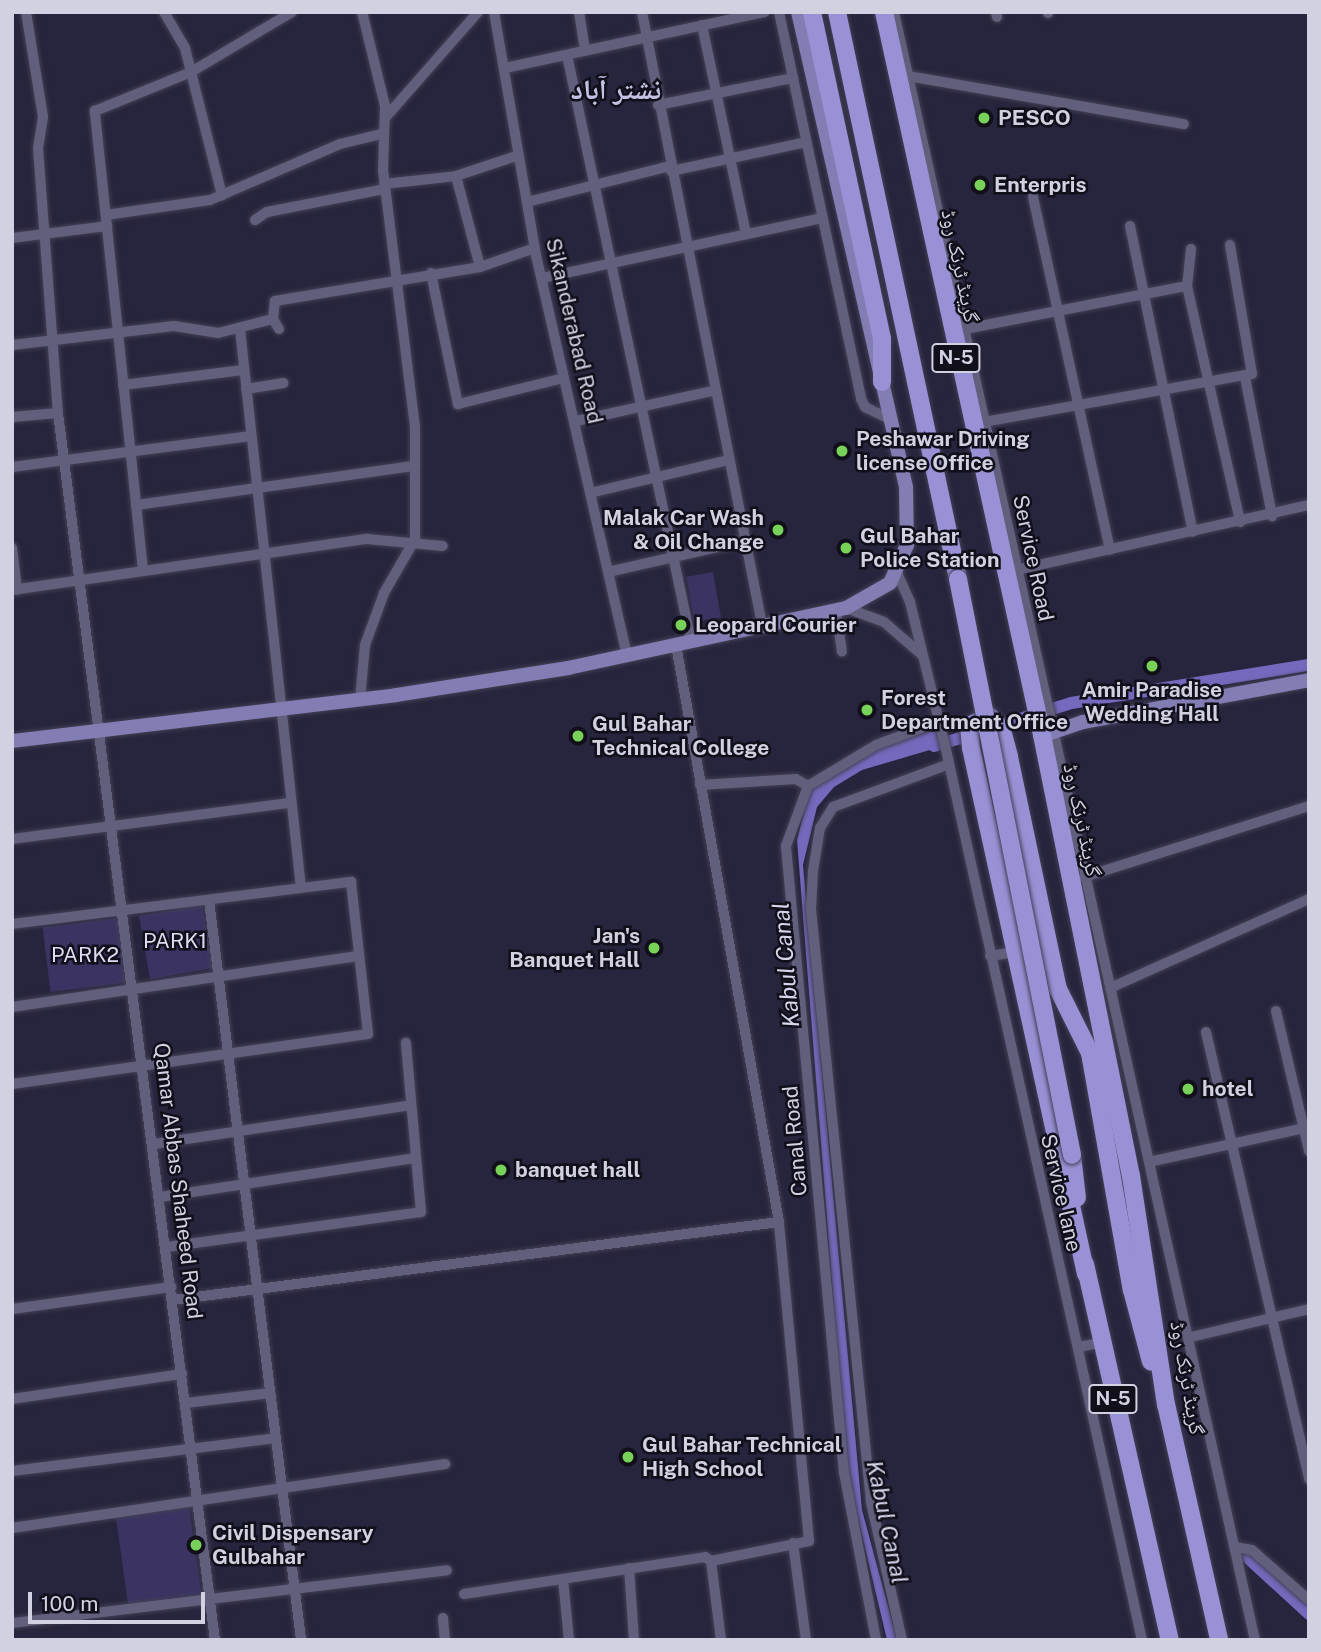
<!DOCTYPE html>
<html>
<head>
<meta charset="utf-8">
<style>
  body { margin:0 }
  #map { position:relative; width:1321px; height:1652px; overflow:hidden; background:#27243d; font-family:"Public Sans","Noto Naskh Arabic",sans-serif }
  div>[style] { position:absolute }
  .green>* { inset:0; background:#3b3463; transform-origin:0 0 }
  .water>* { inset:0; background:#7569bd }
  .canal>* { height:12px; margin:-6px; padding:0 6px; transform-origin:6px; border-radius:6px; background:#7569bd }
  .roads { filter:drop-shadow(0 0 2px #424055) drop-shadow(0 0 2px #424055) }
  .minor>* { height:10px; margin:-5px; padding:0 5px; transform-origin:5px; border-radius:5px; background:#625f7c }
  .major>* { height:14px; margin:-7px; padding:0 7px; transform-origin:7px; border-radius:7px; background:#827db2 }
  .highway>* { height:18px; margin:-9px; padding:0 9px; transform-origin:9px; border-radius:9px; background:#9891d6 }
  .bridges { filter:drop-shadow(0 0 2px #424055) drop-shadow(0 0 2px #424055) }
  .highway-bridge>* { height:18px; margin:-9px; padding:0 9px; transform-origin:9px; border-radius:9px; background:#9891d6 }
  .dots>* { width:19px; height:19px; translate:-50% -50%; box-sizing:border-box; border:4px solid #100f1a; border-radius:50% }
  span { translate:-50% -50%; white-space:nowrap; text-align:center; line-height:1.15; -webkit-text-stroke:5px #100f1a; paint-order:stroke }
  .shield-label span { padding:2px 5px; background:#100f1a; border:2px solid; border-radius:5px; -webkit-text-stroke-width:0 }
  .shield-label { font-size:19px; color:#d2d1e2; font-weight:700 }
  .poi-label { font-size:21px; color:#d2d1e2; font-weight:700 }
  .left { translate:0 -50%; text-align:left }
  .right { translate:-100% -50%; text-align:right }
  .street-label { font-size:21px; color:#d2d1e2 }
  .park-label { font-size:21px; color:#dcdbf2 }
  .water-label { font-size:23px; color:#d6d5ec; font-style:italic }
  .district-label { font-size:28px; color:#c3c1e2; font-weight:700 }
  .frame { position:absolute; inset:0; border:14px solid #d2d1e2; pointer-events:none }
  .scale { position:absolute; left:28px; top:1592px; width:177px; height:32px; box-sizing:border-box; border:4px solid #d2d1e2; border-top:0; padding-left:9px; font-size:21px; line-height:24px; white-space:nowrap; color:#d2d1e2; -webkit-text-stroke:5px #100f1a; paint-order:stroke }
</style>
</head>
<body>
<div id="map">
  <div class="green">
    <div style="left:713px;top:572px;width:46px;height:27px;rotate:80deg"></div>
    <div style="left:202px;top:905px;width:64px;height:64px;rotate:80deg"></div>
    <div style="left:119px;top:918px;width:65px;height:77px;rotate:83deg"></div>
    <div style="left:189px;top:1506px;width:91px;height:74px;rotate:82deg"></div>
  </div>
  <div class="water">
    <div style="clip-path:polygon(937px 729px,940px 747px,862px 770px,834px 787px,817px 807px,803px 865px,862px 1510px,897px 1640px,887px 1640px,847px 1472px,797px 840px,810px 789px,883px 746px)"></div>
  </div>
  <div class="canal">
    <div style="left:994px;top:727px;width:81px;rotate:-17.3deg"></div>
    <div style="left:1071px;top:703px;width:241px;rotate:-9.1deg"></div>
    <div style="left:934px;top:746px;width:45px;rotate:-16.8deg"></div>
    <div style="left:1247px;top:1557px;width:84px;rotate:42.6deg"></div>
  </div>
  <div class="roads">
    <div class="minor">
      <div style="left:26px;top:12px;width:106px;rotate:80.8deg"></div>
      <div style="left:43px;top:117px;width:31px;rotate:99deg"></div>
      <div style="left:38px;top:148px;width:266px;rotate:85.7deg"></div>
      <div style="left:58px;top:413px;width:1237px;rotate:82.71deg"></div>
      <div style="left:164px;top:12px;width:42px;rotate:59.7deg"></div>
      <div style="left:185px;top:48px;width:152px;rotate:75.9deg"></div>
      <div style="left:494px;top:12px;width:247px;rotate:80.2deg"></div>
      <div style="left:536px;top:255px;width:411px;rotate:77.2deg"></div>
      <div style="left:579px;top:12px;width:37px;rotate:81deg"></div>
      <div style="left:642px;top:12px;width:625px;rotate:78.92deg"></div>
      <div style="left:779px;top:12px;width:396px;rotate:78deg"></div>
      <div style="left:861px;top:399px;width:9px;rotate:63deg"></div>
      <div style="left:865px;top:407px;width:28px;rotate:26deg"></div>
      <div style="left:894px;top:12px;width:1668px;rotate:77.5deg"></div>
      <div style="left:996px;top:12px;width:5px;rotate:79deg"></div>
      <div style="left:1048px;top:12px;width:1px;rotate:90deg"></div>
      <div style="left:702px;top:25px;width:214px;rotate:78.1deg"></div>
      <div style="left:567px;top:55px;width:599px;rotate:78.05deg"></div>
      <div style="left:505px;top:68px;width:266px;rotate:-12.2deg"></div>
      <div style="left:908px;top:76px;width:280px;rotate:9.9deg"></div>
      <div style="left:658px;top:105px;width:138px;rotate:-11.3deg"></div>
      <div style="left:385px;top:118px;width:141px;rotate:-48.7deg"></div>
      <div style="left:671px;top:171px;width:138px;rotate:-12.1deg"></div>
      <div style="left:456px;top:176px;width:94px;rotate:75.2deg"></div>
      <div style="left:384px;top:184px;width:72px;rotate:-6.3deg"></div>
      <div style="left:456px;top:176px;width:66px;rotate:-18.4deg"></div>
      <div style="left:1033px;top:197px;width:361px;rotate:77.7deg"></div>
      <div style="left:527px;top:202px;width:147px;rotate:-14.1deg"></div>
      <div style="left:106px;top:215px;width:105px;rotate:-8.2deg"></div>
      <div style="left:210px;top:200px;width:142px;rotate:-23.3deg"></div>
      <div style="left:340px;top:144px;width:42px;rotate:-13.7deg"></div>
      <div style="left:255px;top:220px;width:14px;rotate:-34deg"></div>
      <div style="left:267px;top:212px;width:119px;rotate:-11.1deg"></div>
      <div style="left:1130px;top:226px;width:312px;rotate:78.4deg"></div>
      <div style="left:12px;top:238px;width:96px;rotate:-7.2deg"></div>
      <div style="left:1191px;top:249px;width:37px;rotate:96deg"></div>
      <div style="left:1187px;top:286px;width:242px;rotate:77.3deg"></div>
      <div style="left:431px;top:273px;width:134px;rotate:78.4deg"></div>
      <div style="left:458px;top:404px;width:109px;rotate:-13.8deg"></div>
      <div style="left:542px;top:278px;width:287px;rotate:-12.1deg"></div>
      <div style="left:240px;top:329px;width:562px;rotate:83.77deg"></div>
      <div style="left:279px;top:329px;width:12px;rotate:-121deg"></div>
      <div style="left:273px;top:319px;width:18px;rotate:-84deg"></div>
      <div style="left:275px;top:301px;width:208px;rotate:-9.4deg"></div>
      <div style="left:480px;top:267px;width:58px;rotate:-19.1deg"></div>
      <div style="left:965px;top:329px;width:226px;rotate:-11deg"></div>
      <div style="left:12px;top:345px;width:163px;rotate:-6.7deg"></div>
      <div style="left:174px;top:326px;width:45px;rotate:9deg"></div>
      <div style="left:218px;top:333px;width:57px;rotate:-14.3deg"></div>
      <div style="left:1245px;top:377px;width:142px;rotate:79deg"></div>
      <div style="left:123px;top:385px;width:121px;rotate:-7.1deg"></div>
      <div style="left:246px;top:389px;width:38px;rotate:-9deg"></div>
      <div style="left:12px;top:417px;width:46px;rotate:-5deg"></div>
      <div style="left:576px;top:421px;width:140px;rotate:-12.4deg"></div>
      <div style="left:984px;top:422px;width:272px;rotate:-10.2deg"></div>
      <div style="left:1252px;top:374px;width:131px;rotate:-99.7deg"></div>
      <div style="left:12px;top:467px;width:241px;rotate:-7.4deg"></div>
      <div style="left:590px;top:493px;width:142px;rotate:-13.4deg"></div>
      <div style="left:136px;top:505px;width:282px;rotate:-8deg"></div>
      <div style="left:12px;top:548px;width:42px;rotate:83.2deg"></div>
      <div style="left:143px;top:570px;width:462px;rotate:-96deg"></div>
      <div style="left:95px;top:111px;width:104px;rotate:-22.1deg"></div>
      <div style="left:191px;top:72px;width:117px;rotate:-30.7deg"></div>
      <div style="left:1016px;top:570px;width:300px;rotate:-12.5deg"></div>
      <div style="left:608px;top:572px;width:140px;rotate:-12.8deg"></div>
      <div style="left:898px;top:575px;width:30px;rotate:66deg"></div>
      <div style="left:910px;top:602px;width:156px;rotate:76.3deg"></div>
      <div style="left:947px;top:754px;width:907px;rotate:77.59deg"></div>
      <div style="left:12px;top:590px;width:359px;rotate:-8.2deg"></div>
      <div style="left:367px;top:539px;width:76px;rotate:5.3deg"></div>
      <div style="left:846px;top:608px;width:40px;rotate:20.2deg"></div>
      <div style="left:884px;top:622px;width:49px;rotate:40.9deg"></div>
      <div style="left:836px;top:610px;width:42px;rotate:81.9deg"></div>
      <div style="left:360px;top:700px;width:55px;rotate:-84.8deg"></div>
      <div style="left:365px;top:645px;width:55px;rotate:-69.9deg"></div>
      <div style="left:384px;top:593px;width:62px;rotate:-60.1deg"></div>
      <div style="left:415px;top:539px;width:112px;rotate:-90deg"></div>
      <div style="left:415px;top:427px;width:258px;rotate:-97.1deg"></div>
      <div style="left:383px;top:171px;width:65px;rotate:-88.2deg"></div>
      <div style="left:385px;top:106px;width:97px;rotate:-103.7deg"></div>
      <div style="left:700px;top:785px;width:96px;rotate:-3.6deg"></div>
      <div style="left:796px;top:779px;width:14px;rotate:30deg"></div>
      <div style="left:12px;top:839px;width:281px;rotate:-7.4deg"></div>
      <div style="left:1084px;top:877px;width:236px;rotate:-17.5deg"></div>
      <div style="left:209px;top:900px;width:746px;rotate:82.91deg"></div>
      <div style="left:12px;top:924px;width:342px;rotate:-7.1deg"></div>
      <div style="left:351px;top:882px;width:153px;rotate:83.6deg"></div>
      <div style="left:368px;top:1034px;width:359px;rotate:172deg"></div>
      <div style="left:990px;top:956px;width:24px;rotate:-9deg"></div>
      <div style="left:1110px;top:988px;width:218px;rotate:-24.1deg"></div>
      <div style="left:12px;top:1007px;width:351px;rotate:-8.4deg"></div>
      <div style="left:1276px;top:1011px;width:144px;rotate:76.7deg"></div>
      <div style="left:1206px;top:1032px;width:459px;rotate:77deg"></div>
      <div style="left:154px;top:1144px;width:260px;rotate:-8.6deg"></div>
      <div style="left:1153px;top:1161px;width:160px;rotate:-12.3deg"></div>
      <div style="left:160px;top:1197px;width:259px;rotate:-8.7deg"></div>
      <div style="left:166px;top:1247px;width:257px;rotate:-7.8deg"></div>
      <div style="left:421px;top:1212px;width:170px;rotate:-95.1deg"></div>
      <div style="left:172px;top:1300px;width:612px;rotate:-7.32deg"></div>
      <div style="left:12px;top:1309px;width:161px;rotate:-7.9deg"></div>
      <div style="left:1191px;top:1337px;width:121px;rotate:-13.3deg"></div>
      <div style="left:1078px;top:1347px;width:22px;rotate:-10deg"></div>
      <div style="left:12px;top:1399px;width:172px;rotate:-8.4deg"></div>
      <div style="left:186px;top:1403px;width:85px;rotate:-6.8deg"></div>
      <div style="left:12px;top:1471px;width:266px;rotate:-7.1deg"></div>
      <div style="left:12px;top:1528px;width:438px;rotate:-8.4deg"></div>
      <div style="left:793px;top:1543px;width:98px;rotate:82.4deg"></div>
      <div style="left:1235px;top:1547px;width:17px;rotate:10deg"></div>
      <div style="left:1252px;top:1550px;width:76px;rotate:41.3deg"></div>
      <div style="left:711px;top:1561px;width:80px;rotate:82.8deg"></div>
      <div style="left:629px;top:1568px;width:72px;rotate:86deg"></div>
      <div style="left:563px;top:1579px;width:61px;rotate:84.4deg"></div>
      <div style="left:464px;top:1594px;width:244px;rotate:-8.7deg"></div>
      <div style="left:705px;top:1557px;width:7px;rotate:34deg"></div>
      <div style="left:711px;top:1561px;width:100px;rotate:-11.5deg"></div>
      <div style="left:809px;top:1541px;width:320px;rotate:-95.4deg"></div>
      <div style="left:779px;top:1222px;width:586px;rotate:-100.12deg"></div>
      <div style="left:443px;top:1618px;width:22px;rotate:85deg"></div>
      <div style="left:12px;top:1623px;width:438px;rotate:-6.9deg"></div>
      <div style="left:876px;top:1640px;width:170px;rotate:-100.8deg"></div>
      <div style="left:844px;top:1473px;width:630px;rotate:-95.29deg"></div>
      <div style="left:786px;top:846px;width:64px;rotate:-69.9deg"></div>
      <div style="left:808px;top:786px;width:79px;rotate:-31.1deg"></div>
      <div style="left:876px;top:745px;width:66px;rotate:-20.4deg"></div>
      <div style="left:902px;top:1640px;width:141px;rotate:-102.7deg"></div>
      <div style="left:871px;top:1502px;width:596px;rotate:-95.78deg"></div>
      <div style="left:811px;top:909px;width:38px;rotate:-87deg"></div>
      <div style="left:813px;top:871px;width:44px;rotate:-80.8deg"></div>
      <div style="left:820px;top:828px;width:25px;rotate:-58deg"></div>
      <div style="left:833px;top:807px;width:124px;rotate:-20.3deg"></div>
    </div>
    <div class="major">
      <div style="left:1051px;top:733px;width:34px;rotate:-19deg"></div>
      <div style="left:1083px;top:722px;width:230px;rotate:-10.5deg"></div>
      <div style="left:12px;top:741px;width:387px;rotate:-6.8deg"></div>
      <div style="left:396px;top:695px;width:174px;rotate:-8.9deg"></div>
      <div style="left:568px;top:668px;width:284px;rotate:-12.2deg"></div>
      <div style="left:846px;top:608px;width:51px;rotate:-29.6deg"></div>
      <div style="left:890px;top:583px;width:42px;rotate:-65.9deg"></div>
      <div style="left:907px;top:545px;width:58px;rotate:-91deg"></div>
      <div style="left:906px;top:487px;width:487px;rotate:-102.8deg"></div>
    </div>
    <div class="highway">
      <div style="left:812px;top:12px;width:334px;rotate:77.9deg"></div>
      <div style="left:882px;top:339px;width:43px;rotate:90deg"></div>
      <div style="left:837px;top:12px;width:580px;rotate:77.95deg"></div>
      <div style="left:884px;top:12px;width:740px;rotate:77.67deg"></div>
      <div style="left:1042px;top:735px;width:450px;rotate:78.6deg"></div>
      <div style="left:1131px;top:1176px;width:231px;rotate:81.3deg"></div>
      <div style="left:1166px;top:1404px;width:242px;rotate:77.3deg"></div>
      <div style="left:1072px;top:1155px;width:43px;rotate:83.4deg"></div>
      <div style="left:1085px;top:1264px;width:385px;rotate:77.3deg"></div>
      <div style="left:1086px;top:1274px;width:538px;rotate:-102.33deg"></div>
      <div style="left:971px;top:748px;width:22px;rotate:-95deg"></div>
      <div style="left:969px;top:726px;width:22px;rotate:-27deg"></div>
      <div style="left:989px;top:716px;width:19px;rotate:47deg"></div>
      <div style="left:1002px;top:730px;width:28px;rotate:75deg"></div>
      <div style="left:1009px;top:757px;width:237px;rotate:78.1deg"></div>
      <div style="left:1058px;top:989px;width:72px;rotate:63.4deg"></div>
      <div style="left:1090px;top:1053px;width:241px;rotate:80deg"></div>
      <div style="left:1132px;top:1290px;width:74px;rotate:75.2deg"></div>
    </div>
  </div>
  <div class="bridges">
    <div class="highway-bridge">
      <div style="left:958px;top:579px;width:587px;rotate:78.8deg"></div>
    </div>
  </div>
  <div class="dots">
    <div style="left:984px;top:118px;background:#78d259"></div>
    <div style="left:980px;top:185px;background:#78d259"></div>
    <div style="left:842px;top:451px;background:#78d259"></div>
    <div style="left:778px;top:530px;background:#78d259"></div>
    <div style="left:846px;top:548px;background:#78d259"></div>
    <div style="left:681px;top:625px;background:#78d259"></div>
    <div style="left:1152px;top:666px;background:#78d259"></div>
    <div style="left:867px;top:710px;background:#78d259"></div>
    <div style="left:578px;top:736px;background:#78d259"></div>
    <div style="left:654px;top:948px;background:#78d259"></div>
    <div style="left:1188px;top:1089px;background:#78d259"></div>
    <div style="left:501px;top:1170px;background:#78d259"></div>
    <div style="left:628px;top:1457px;background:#78d259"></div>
    <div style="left:196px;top:1545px;background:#78d259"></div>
  </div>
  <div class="shield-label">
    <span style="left:956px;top:358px">N-5</span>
    <span style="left:1113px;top:1399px">N-5</span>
  </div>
  <div class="poi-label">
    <span class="left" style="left:998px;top:118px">PESCO</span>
    <span class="left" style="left:994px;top:185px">Enterpris</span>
    <span class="left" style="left:856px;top:451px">Peshawar Driving<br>license Office</span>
    <span class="right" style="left:764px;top:530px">Malak Car Wash<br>&amp; Oil Change</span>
    <span class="left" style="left:860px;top:548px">Gul Bahar<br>Police Station</span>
    <span class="left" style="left:695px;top:625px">Leopard Courier</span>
    <span style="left:1152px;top:702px">Amir Paradise<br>Wedding Hall</span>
    <span class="left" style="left:881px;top:710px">Forest<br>Department Office</span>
    <span class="left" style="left:592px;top:736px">Gul Bahar<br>Technical College</span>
    <span class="right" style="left:640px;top:948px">Jan's<br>Banquet Hall</span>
    <span class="left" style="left:1202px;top:1089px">hotel</span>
    <span class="left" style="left:515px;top:1170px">banquet hall</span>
    <span class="left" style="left:642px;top:1457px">Gul Bahar Technical<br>High School</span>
    <span class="left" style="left:212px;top:1545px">Civil Dispensary<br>Gulbahar</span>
  </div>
  <div class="street-label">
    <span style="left:960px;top:266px;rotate:78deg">گرینڈ ٹرنک روڈ</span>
    <span style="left:574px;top:331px;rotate:77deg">Sikanderabad Road</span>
    <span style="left:1033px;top:558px;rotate:78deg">Service Road</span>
    <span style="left:1082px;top:820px;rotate:78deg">گرینڈ ٹرنک روڈ</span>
    <span style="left:795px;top:1141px;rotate:-95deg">Canal Road</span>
    <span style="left:178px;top:1181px;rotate:83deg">Qamar Abbas Shaheed Road</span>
    <span style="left:1061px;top:1193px;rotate:77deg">Service lane</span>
    <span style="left:1187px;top:1378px;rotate:80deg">گرینڈ ٹرنک روڈ</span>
  </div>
  <div class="park-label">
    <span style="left:175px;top:941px">PARK1</span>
    <span style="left:85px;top:955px">PARK2</span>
  </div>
  <div class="water-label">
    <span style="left:786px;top:965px;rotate:-95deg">Kabul Canal</span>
    <span style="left:887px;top:1522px;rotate:78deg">Kabul Canal</span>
  </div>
  <div class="district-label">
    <span style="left:616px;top:89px">نشتر آباد</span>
  </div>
  <div class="frame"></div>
  <div class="scale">100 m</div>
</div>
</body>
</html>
